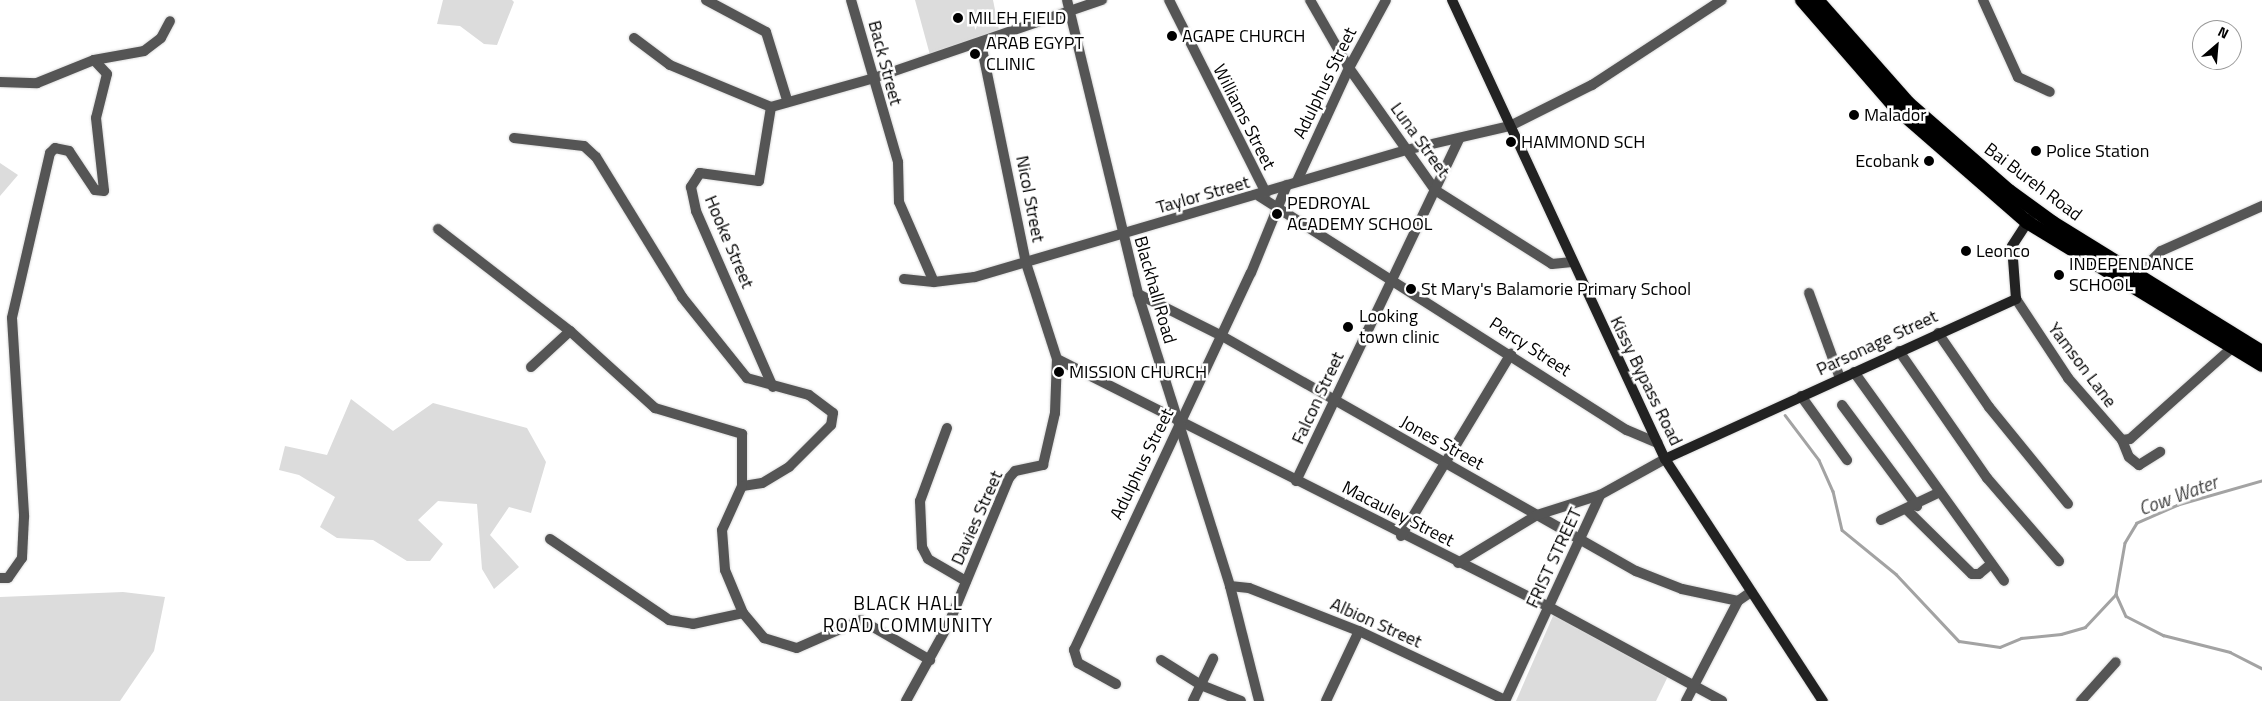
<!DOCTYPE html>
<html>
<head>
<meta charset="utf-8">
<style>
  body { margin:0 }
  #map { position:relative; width:2262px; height:701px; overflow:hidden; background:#fff; font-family:"Titillium Web",sans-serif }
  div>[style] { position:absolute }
  .green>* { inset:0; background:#dcdcdc }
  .stream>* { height:2.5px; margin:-1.25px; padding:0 1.25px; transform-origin:1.25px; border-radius:1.25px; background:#a3a3a3 }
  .roads { filter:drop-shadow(0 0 1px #dbdbdb) drop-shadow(0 0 1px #dbdbdb) }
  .minor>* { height:10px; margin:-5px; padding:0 5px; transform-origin:5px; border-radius:5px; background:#555 }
  .tertiary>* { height:10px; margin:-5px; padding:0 5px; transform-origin:5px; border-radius:5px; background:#555 }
  .secondary>* { height:10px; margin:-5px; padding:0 5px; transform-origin:5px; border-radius:5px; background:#222 }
  .trunk>* { height:14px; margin:-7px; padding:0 7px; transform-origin:7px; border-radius:7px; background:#000 }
  .dots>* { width:14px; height:14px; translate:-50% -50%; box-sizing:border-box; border:2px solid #fff; border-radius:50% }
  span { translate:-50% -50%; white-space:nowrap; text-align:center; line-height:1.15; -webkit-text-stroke:5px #fff; paint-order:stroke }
  .poi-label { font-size:18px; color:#000 }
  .left { translate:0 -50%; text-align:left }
  .right { translate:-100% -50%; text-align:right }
  .street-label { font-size:18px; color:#000 }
  .water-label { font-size:19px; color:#444; font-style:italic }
  .neighbourhood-label { font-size:19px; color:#000; letter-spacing:1px }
  .north { position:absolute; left:2192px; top:20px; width:50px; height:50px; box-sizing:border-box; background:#fff; border:1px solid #999; border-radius:50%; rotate:27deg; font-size:14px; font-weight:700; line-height:20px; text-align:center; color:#000 }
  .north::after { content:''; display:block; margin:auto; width:18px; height:22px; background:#000; clip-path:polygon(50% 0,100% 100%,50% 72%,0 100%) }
</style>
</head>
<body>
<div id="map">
  <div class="green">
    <div style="clip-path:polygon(443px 0,512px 0,514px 2px,497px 45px,484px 44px,460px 26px,437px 24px)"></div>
    <div style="clip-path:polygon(915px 0,993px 0,1000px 35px,930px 55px)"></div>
    <div style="clip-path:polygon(0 163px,18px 175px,0 196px)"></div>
    <div style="clip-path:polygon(351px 399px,393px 431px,433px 403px,527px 428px,546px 462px,531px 513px,509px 507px,490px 535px,519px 567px,494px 589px,482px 569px,477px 504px,438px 501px,418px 520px,443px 544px,430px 561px,407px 561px,373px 540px,337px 538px,320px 527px,335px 497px,299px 475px,279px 470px,285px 446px,327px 455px)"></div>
    <div style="clip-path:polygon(123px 592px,165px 597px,154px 651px,120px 701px,0 701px,0 597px)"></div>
    <div style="clip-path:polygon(1556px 609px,1671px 670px,1656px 701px,1516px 701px)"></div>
  </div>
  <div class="stream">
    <div style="left:1785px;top:415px;width:56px;rotate:52.9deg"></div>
    <div style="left:1819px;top:460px;width:34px;rotate:66deg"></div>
    <div style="left:1833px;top:491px;width:40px;rotate:77deg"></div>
    <div style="left:1842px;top:530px;width:70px;rotate:39.2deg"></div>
    <div style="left:1896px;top:574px;width:92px;rotate:46.8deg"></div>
    <div style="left:1959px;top:641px;width:41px;rotate:8.3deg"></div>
    <div style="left:2000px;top:647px;width:23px;rotate:-23deg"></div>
    <div style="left:2021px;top:638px;width:40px;rotate:-5.7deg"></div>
    <div style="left:2061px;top:634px;width:25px;rotate:-16deg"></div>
    <div style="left:2085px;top:627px;width:45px;rotate:-46.8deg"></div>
    <div style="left:2262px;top:481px;width:87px;rotate:164.1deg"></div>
    <div style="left:2178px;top:505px;width:45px;rotate:156.3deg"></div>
    <div style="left:2137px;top:523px;width:23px;rotate:121deg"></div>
    <div style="left:2125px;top:543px;width:52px;rotate:100deg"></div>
    <div style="left:2116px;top:594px;width:24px;rotate:66deg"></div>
    <div style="left:2126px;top:616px;width:42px;rotate:27.2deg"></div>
    <div style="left:2163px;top:635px;width:69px;rotate:14.2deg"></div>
    <div style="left:2230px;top:652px;width:36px;rotate:27deg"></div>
  </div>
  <div class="roads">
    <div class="minor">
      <div style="left:706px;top:0;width:68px;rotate:28.1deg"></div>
      <div style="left:766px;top:32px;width:71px;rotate:72.8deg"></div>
      <div style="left:851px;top:0;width:169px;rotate:73.8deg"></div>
      <div style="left:898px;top:162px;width:40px;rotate:88.6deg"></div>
      <div style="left:899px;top:202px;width:87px;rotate:66.4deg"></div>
      <div style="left:1169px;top:0;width:216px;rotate:63.3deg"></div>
      <div style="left:1310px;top:0;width:78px;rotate:60.2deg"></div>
      <div style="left:1349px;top:68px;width:149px;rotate:54.8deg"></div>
      <div style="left:1435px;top:190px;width:138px;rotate:32.3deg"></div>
      <div style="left:1552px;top:264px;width:20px;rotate:-6deg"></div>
      <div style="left:1983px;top:0;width:85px;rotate:65.6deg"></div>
      <div style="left:2018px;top:77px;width:35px;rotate:25deg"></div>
      <div style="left:634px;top:38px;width:45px;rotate:36.9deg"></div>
      <div style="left:670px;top:65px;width:109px;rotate:22.6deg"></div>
      <div style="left:94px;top:60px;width:51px;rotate:-10.2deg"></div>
      <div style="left:144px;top:51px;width:21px;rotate:-37deg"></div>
      <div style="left:161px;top:38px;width:19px;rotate:-62deg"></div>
      <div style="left:0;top:82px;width:37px;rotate:2deg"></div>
      <div style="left:37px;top:83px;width:61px;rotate:-22deg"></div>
      <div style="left:94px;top:60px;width:19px;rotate:47deg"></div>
      <div style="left:107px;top:74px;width:45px;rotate:104deg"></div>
      <div style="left:96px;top:118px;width:73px;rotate:83.7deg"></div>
      <div style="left:104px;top:191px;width:9px;rotate:-174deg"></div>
      <div style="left:95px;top:190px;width:47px;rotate:-123.7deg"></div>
      <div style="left:69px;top:151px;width:14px;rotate:-168deg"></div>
      <div style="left:55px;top:148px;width:7px;rotate:135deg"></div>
      <div style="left:50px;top:153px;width:169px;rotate:103deg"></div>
      <div style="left:12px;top:318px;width:199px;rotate:86.5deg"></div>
      <div style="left:24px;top:517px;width:41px;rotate:92.8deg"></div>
      <div style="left:22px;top:558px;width:24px;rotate:125deg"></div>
      <div style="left:8px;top:578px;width:8px;rotate:180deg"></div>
      <div style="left:771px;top:107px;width:75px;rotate:99.2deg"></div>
      <div style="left:759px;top:181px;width:60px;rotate:-172.3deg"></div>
      <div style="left:700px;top:173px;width:17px;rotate:123deg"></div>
      <div style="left:691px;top:187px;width:25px;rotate:78deg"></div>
      <div style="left:696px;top:211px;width:192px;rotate:66.4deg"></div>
      <div style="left:771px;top:107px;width:107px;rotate:-15.7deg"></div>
      <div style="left:874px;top:78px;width:241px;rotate:-18.9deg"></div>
      <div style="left:514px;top:138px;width:70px;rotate:6.5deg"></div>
      <div style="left:584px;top:146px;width:16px;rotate:43deg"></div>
      <div style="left:596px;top:157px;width:164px;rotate:58.4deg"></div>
      <div style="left:682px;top:297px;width:104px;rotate:51.3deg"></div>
      <div style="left:747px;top:378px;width:64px;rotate:15.3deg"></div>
      <div style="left:809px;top:395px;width:30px;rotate:37deg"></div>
      <div style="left:833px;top:413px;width:12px;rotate:99deg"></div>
      <div style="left:831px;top:425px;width:59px;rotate:135deg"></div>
      <div style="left:789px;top:467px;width:31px;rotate:149deg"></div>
      <div style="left:762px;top:483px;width:20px;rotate:171deg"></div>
      <div style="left:1297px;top:181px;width:124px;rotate:-65.3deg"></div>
      <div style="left:1349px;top:68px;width:77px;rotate:-61.4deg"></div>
      <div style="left:1259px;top:196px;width:436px;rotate:32.5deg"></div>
      <div style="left:1627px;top:430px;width:33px;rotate:23deg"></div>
      <div style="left:438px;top:229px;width:167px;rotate:37.7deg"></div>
      <div style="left:570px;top:331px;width:115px;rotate:42.2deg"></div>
      <div style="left:655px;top:408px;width:91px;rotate:16.6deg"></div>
      <div style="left:742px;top:434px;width:52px;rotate:90deg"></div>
      <div style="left:742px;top:486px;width:48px;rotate:114.4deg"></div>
      <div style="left:722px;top:530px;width:40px;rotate:85.7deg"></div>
      <div style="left:725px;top:570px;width:47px;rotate:67.3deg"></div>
      <div style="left:743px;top:613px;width:33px;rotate:50deg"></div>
      <div style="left:764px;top:638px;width:34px;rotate:17deg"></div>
      <div style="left:797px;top:648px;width:70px;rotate:-23.6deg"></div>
      <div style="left:861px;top:620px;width:80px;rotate:30.1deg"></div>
      <div style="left:2134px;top:278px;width:38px;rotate:-45deg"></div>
      <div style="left:2161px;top:251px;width:111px;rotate:-24deg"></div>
      <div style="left:904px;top:279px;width:30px;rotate:6deg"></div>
      <div style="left:934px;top:282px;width:41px;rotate:-7deg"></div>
      <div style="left:975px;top:277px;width:449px;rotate:-16.4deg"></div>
      <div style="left:1406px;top:150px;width:107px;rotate:-13deg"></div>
      <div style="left:1510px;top:126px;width:92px;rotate:-26.6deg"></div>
      <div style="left:1592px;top:85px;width:155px;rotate:-33.2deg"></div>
      <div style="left:1809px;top:293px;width:90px;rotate:70deg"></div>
      <div style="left:1138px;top:294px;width:94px;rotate:26.6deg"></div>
      <div style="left:1222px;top:336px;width:476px;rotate:29.6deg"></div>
      <div style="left:1636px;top:571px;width:49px;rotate:21.4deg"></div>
      <div style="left:1682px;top:589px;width:57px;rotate:12.1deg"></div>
      <div style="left:2016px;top:299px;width:95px;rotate:56.6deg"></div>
      <div style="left:2068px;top:378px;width:82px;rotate:48.9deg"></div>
      <div style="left:2122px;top:440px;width:8px;rotate:-7deg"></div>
      <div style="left:2130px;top:439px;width:138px;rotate:-41.8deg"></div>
      <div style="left:1938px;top:333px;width:90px;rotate:55.4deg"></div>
      <div style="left:1989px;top:407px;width:125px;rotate:50.8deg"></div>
      <div style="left:1899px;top:351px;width:155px;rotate:55.3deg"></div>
      <div style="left:1987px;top:478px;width:110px;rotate:49.1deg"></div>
      <div style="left:1057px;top:359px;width:551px;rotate:26.75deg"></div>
      <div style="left:1549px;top:607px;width:197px;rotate:28.5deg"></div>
      <div style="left:531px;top:367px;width:53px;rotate:-42.7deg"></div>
      <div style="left:1854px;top:372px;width:257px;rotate:54.3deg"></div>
      <div style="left:1801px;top:396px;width:79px;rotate:54.3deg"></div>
      <div style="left:1842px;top:405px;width:126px;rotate:53.4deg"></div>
      <div style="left:947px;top:428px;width:78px;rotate:110.3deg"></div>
      <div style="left:920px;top:501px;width:46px;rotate:87.5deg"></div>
      <div style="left:922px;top:547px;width:13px;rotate:63deg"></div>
      <div style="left:928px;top:559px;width:44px;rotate:30.1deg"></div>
      <div style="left:2122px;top:440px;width:18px;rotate:68deg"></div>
      <div style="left:2129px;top:457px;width:13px;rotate:39deg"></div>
      <div style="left:2139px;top:465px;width:25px;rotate:-32deg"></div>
      <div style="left:1296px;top:481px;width:379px;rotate:-64.5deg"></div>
      <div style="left:1907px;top:510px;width:91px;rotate:44.6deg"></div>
      <div style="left:1972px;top:574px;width:7px"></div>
      <div style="left:1979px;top:574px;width:16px;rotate:-40deg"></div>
      <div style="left:1881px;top:520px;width:63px;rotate:-25.3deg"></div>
      <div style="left:1401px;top:536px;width:213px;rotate:-58.9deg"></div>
      <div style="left:550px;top:539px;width:144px;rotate:34.2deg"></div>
      <div style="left:669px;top:620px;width:24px;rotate:9deg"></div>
      <div style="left:693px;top:624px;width:51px;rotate:-12.4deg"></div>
      <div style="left:1458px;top:563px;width:92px;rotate:-31.3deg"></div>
      <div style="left:1537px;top:515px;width:66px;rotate:-17.6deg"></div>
      <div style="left:1600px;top:495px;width:74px;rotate:-29deg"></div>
      <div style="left:1230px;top:586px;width:19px;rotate:6deg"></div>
      <div style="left:1249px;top:588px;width:118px;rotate:21.4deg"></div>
      <div style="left:1359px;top:631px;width:161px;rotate:25.3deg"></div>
      <div style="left:1161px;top:660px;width:47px;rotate:32deg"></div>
      <div style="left:1201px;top:685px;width:43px;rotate:21.8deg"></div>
      <div style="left:1116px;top:684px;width:43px;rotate:-151.1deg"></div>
      <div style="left:1078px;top:663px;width:14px;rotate:-107deg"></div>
      <div style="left:1074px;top:650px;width:416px;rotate:-64.9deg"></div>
      <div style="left:1251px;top:273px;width:95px;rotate:-67.8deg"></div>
      <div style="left:906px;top:701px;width:89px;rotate:-61.1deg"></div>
      <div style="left:949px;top:623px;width:157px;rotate:-67.5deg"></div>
      <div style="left:1009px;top:478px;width:9px;rotate:-49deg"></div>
      <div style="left:1015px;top:471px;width:29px;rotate:-12deg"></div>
      <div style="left:1043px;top:465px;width:53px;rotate:-77deg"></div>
      <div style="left:1055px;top:413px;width:54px;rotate:-87.9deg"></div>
      <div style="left:1057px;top:359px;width:101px;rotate:-107.9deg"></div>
      <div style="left:1026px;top:263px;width:225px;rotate:-101.6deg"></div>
      <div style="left:1193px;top:701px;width:47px;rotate:-64.5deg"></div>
      <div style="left:1326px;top:701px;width:77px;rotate:-64.8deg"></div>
      <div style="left:1505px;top:701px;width:227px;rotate:-65.2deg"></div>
      <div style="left:1686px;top:701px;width:113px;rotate:-62.5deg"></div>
      <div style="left:1738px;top:601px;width:16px;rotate:-35deg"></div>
      <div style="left:2081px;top:701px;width:52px;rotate:-48.1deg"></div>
    </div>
    <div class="tertiary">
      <div style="left:1067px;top:0;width:302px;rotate:76.4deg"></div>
      <div style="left:1138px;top:294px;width:306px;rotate:72.5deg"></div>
      <div style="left:1230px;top:586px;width:119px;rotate:75.8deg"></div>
    </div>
    <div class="secondary">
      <div style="left:1452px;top:0;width:506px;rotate:65.11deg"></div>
      <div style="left:1665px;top:459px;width:289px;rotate:56.9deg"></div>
      <div style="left:1665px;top:459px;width:386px;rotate:-24.5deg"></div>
      <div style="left:2016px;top:299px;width:53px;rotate:-94.3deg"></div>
      <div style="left:2012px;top:246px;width:33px;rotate:-57deg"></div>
    </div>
    <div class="trunk">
      <div style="left:1802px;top:0;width:140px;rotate:49deg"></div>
      <div style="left:1894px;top:106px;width:176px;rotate:41.1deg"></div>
      <div style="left:2027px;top:222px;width:275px;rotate:31.3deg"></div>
      <div style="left:1817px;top:0;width:137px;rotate:48.5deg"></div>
      <div style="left:1908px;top:103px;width:134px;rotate:41.1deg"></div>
      <div style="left:2009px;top:191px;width:54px;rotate:36deg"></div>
      <div style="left:2053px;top:223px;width:246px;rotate:31.7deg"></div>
    </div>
  </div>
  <div class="dots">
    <div style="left:958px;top:18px;background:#000"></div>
    <div style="left:1172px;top:36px;background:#000"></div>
    <div style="left:975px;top:54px;background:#000"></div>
    <div style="left:1854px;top:115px;background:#000"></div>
    <div style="left:1511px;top:142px;background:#000"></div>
    <div style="left:2036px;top:151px;background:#000"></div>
    <div style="left:1929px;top:161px;background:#000"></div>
    <div style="left:1277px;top:214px;background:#000"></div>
    <div style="left:1966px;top:251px;background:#000"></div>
    <div style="left:2059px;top:275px;background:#000"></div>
    <div style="left:1411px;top:289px;background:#000"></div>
    <div style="left:1348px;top:327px;background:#000"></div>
    <div style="left:1059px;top:372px;background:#000"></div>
  </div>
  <div class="poi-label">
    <span class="left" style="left:968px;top:18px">MILEH FIELD</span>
    <span class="left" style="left:1182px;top:36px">AGAPE CHURCH</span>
    <span class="left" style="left:986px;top:54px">ARAB EGYPT<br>CLINIC</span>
    <span class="left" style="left:1864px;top:115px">Malador</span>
    <span class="left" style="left:1521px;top:142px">HAMMOND SCH</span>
    <span class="left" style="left:2046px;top:151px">Police Station</span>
    <span class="right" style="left:1919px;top:161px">Ecobank</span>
    <span class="left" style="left:1287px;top:214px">PEDROYAL<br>ACADEMY SCHOOL</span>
    <span class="left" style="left:1976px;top:251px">Leonco</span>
    <span class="left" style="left:2069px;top:275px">INDEPENDANCE<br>SCHOOL</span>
    <span class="left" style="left:1421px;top:289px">St Mary's Balamorie Primary School</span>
    <span class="left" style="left:1359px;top:327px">Looking<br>town clinic</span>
    <span class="left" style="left:1069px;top:372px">MISSION CHURCH</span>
  </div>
  <div class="street-label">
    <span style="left:885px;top:63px;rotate:75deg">Back Street</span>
    <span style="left:1325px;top:83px;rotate:-64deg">Adulphus Street</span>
    <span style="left:1244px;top:117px;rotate:63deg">Williams Street</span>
    <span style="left:1420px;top:140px;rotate:54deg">Luna Street</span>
    <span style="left:2033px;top:182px;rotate:37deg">Bai Bureh Road</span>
    <span style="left:1203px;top:195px;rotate:-16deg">Taylor Street</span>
    <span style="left:1030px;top:199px;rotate:79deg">Nicol Street</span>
    <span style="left:729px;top:242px;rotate:67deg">Hooke Street</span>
    <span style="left:1155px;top:290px;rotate:74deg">Blackhall Road</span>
    <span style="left:1877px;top:343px;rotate:-25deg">Parsonage Street</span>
    <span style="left:1530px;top:347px;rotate:33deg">Percy Street</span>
    <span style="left:2082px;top:365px;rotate:53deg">Yamson Lane</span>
    <span style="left:1646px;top:381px;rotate:64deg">Kissy Bypass Road</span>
    <span style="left:1318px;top:398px;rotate:-65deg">Falcon Street</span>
    <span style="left:1442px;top:443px;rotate:29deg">Jones Street</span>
    <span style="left:1142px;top:464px;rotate:-64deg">Adulphus Street</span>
    <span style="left:1398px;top:514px;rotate:27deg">Macauley Street</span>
    <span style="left:977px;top:518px;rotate:-66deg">Davies Street</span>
    <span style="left:1554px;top:558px;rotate:-65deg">FRIST STREET</span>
    <span style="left:1376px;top:623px;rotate:24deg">Albion Street</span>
  </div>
  <div class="water-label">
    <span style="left:2178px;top:495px;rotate:-20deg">Cow Water</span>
  </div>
  <div class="neighbourhood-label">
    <span style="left:908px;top:614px">BLACK HALL<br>ROAD COMMUNITY</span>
  </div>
  <div class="north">N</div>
</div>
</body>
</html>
